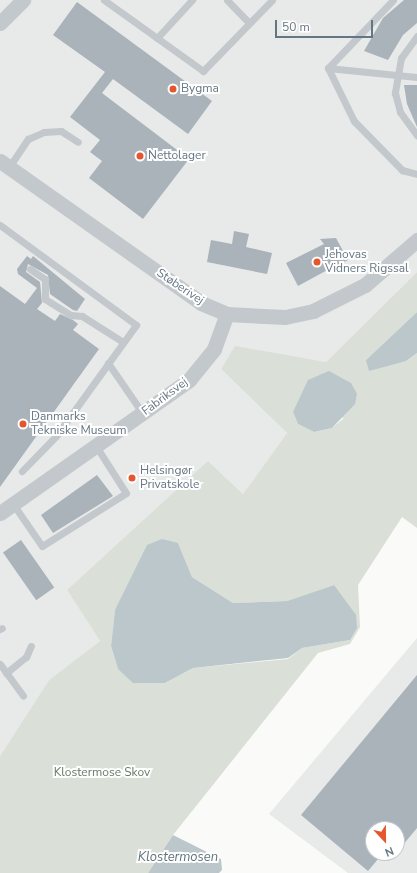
<!DOCTYPE html>
<html>
<head>
<meta charset="utf-8">
<style>
  body { margin:0 }
  #map { position:relative; width:417px; height:873px; overflow:hidden; background:#fafaf8; font-family:"Nunito Sans",sans-serif }
  div>[style] { position:absolute }
  .built>* { inset:0; background:#e8e9e9 }
  .green>* { inset:0; background:#dadfd7 }
  .water>* { inset:0; background:#bbc7cb }
  .building>* { inset:0; background:#aab3b9; transform-origin:0 0 }
  .lane>* { height:7px; margin:-3.5px; padding:0 3.5px; transform-origin:3.5px; border-radius:3.5px; background:#c3c8cc }
  .street>* { height:15px; margin:-7.5px; padding:0 7.5px; transform-origin:7.5px; border-radius:7.5px; background:#c3c8cc }
  .dots>* { width:11px; height:11px; translate:-50% -50%; box-sizing:border-box; border:2px solid #fff; border-radius:50% }
  span { translate:-50% -50%; white-space:nowrap; text-align:center; line-height:1.15; -webkit-text-stroke:4px #fff; paint-order:stroke }
  .poi-label { font-size:12px; color:#657683 }
  .left { translate:0 -50%; text-align:left }
  .street-label { font-size:12px; color:#657683 }
  .park-label { font-size:12px; color:#687a64 }
  .water-label { font-size:13px; color:#60757c; font-style:italic }
  .north { position:absolute; left:365px; top:821px; width:40px; height:40px; box-sizing:border-box; background:#fff; border:1px solid #c1c8cd; border-radius:50%; rotate:158deg; font-size:11px; font-weight:700; line-height:16px; text-align:center; color:#657683 }
  .north::after { content:''; display:block; margin:auto; width:14px; height:18px; background:#e4572e; clip-path:polygon(50% 0,100% 100%,50% 72%,0 100%) }
  .scale { position:absolute; left:275px; top:20px; width:98px; height:18px; box-sizing:border-box; border:2px solid #657683; border-top:0; padding-left:5px; font-size:12px; line-height:14px; white-space:nowrap; color:#657683; -webkit-text-stroke:3px #fff; paint-order:stroke }
</style>
</head>
<body>
<div id="map">
  <div class="built">
    <div style="clip-path:polygon(0 0,417px 0,417px 272px,326px 362px,235px 347px,221px 369px,287px 433px,243px 494px,209px 462px,67px 590px,100px 641px,49px 680px,0 756px)"></div>
    <div style="clip-path:polygon(evenodd,417px 638px,417px 873px,348px 873px,269px 814px,417px 638px,373px 829px,397px 829px,397px 853px,373px 853px,373px 829px)"></div>
  </div>
  <div class="green">
    <div style="clip-path:polygon(evenodd,417px 272px,417px 312px,366px 360px,406px 361px,417px 353px,417px 528px,402px 517px,358px 585px,360px 627px,350px 644px,318px 653px,173px 835px,148px 873px,0 873px,0 756px,49px 680px,100px 641px,67px 590px,208px 461px,243px 494px,287px 433px,221px 369px,235px 346px,326px 362px,417px 272px,293px 412px,344px 418px,332px 428px,314px 432px,298px 424px,293px 412px,417px 272px,178px 543px,192px 577px,233px 603px,287px 601px,334px 585px,350px 640px,302px 648px,288px 659px,193px 668px,165px 683px,118px 669px,111px 646px,115px 610px,178px 543px)"></div>
  </div>
  <div class="water">
    <div style="clip-path:polygon(417px 312px,417px 353px,406px 361px,369px 371px,366px 360px)"></div>
    <div style="clip-path:polygon(329px 371px,351px 383px,357px 394px,355px 404px,332px 428px,314px 432px,298px 424px,293px 412px,308px 380px)"></div>
    <div style="clip-path:polygon(162px 539px,178px 543px,192px 577px,233px 603px,287px 601px,334px 585px,356px 615px,357px 628px,350px 640px,302px 648px,288px 658px,193px 668px,165px 683px,133px 683px,118px 669px,111px 646px,115px 610px,147px 545px)"></div>
    <div style="clip-path:polygon(173px 835px,221px 859px,222px 870px,219px 873px,148px 873px)"></div>
  </div>
  <div class="building">
    <div style="clip-path:polygon(404px 0,417px 0,417px 23px,403px 35px,388px 60px,364px 51px,383px 18px)"></div>
    <div style="clip-path:polygon(77px 2px,212px 101px,188px 134px,113px 79px,102px 93px,189px 159px,143px 219px,89px 178px,102px 161px,90px 152px,100px 140px,70px 117px,105px 72px,53px 35px)"></div>
    <div style="clip-path:polygon(404px 85px,417px 85px,417px 127px,407px 104px)"></div>
    <div style="clip-path:polygon(234px 231px,249px 234px,246px 247px,272px 253px,267px 274px,207px 262px,211px 240px,232px 244px)"></div>
    <div style="clip-path:polygon(336px 238px,348px 260px,340px 264px,342px 267px,333px 272px,331px 268px,298px 286px,286px 263px,324px 244px,320px 239px)"></div>
    <div style="clip-path:polygon(27px 256px,31px 259px,33px 256px,85px 299px,77px 311px,73px 310px,50px 294px,48px 275px,28px 264px,26px 272px,40px 282px,42px 303px,37px 309px,55px 321px,60px 314px,73px 320px,78px 324px,73px 330px,99px 349px,0 487px,0 286px,25px 304px,37px 288px,18px 274px,17px 269px)"></div>
    <div style="clip-path:polygon(97px 475px,113px 496px,53px 533px,41px 515px)"></div>
    <div style="left:21px;top:540px;width:58px;height:22px;rotate:55deg"></div>
    <div style="clip-path:polygon(417px 675px,417px 828px,397px 852px,397px 829px,373px 829px,373px 853px,383px 853px,368px 871px,301px 815px)"></div>
  </div>
  <div class="lane">
    <div style="left:104px;top:0;width:122px;rotate:35.6deg"></div>
    <div style="left:203px;top:71px;width:99px;rotate:-45.8deg"></div>
    <div style="left:227px;top:0;width:32px;rotate:46deg"></div>
    <div style="left:393px;top:0;width:94px;rotate:133.7deg"></div>
    <div style="left:328px;top:68px;width:59px;rotate:63.9deg"></div>
    <div style="left:354px;top:121px;width:69px;rotate:45.6deg"></div>
    <div style="left:402px;top:170px;width:16px;rotate:15deg"></div>
    <div style="left:417px;top:36px;width:27px;rotate:126deg"></div>
    <div style="left:401px;top:58px;width:36px;rotate:100deg"></div>
    <div style="left:395px;top:93px;width:20px;rotate:75deg"></div>
    <div style="left:400px;top:112px;width:29px;rotate:54deg"></div>
    <div style="left:157px;top:38px;width:52px;rotate:-47.4deg"></div>
    <div style="left:328px;top:68px;width:89px;rotate:5.8deg"></div>
    <div style="left:9px;top:167px;width:34px;rotate:-56deg"></div>
    <div style="left:28px;top:139px;width:17px;rotate:-24deg"></div>
    <div style="left:44px;top:132px;width:17px;rotate:-3deg"></div>
    <div style="left:61px;top:131px;width:20px;rotate:33deg"></div>
    <div style="left:0;top:225px;width:169px;rotate:36.3deg"></div>
    <div style="left:136px;top:325px;width:137px;rotate:125.8deg"></div>
    <div style="left:56px;top:436px;width:49px;rotate:134.2deg"></div>
    <div style="left:30px;top:269px;width:18px;rotate:34deg"></div>
    <div style="left:45px;top:279px;width:20px;rotate:90deg"></div>
    <div style="left:45px;top:299px;width:31px;rotate:32deg"></div>
    <div style="left:71px;top:315px;width:11px;rotate:5deg"></div>
    <div style="left:82px;top:316px;width:49px;rotate:32.4deg"></div>
    <div style="left:108px;top:363px;width:62px;rotate:55.5deg"></div>
    <div style="left:13px;top:504px;width:51px;rotate:55.4deg"></div>
    <div style="left:42px;top:546px;width:99px;rotate:-32.2deg"></div>
    <div style="left:126px;top:493px;width:56px;rotate:-122.6deg"></div>
    <div style="left:0;top:629px;width:2px;rotate:-27deg"></div>
    <div style="left:0;top:664px;width:39px;rotate:54deg"></div>
    <div style="left:6px;top:673px;width:26px;rotate:-39deg"></div>
    <div style="left:26px;top:657px;width:12px;rotate:-66deg"></div>
  </div>
  <div class="street">
    <div style="left:0;top:23px;width:33px;rotate:-45deg"></div>
    <div style="left:0;top:161px;width:246px;rotate:35.2deg"></div>
    <div style="left:201px;top:303px;width:28px;rotate:23deg"></div>
    <div style="left:227px;top:314px;width:58px;rotate:3deg"></div>
    <div style="left:285px;top:317px;width:29px;rotate:-12deg"></div>
    <div style="left:313px;top:311px;width:58px;rotate:-26.6deg"></div>
    <div style="left:365px;top:285px;width:69px;rotate:-40.9deg"></div>
    <div style="left:0;top:513px;width:231px;rotate:-35.1deg"></div>
    <div style="left:189px;top:380px;width:40px;rotate:-51deg"></div>
    <div style="left:214px;top:349px;width:37px;rotate:-70deg"></div>
  </div>
  <div class="dots">
    <div style="left:173px;top:89px;background:#e4572e"></div>
    <div style="left:140px;top:156px;background:#e4572e"></div>
    <div style="left:317px;top:262px;background:#e4572e"></div>
    <div style="left:23px;top:424px;background:#e4572e"></div>
    <div style="left:132px;top:478px;background:#e4572e"></div>
  </div>
  <div class="poi-label">
    <span class="left" style="left:181px;top:89px">Bygma</span>
    <span class="left" style="left:148px;top:156px">Nettolager</span>
    <span class="left" style="left:325px;top:262px">Jehovas<br>Vidners Rigssal</span>
    <span class="left" style="left:31px;top:424px">Danmarks<br>Tekniske Museum</span>
    <span class="left" style="left:140px;top:478px">Helsingør<br>Privatskole</span>
  </div>
  <div class="street-label">
    <span style="left:180px;top:287px;rotate:34deg">Støberivej</span>
    <span style="left:165px;top:397px;rotate:-37deg">Fabriksvej</span>
  </div>
  <div class="park-label">
    <span style="left:102px;top:773px">Klostermose Skov</span>
  </div>
  <div class="water-label">
    <span style="left:178px;top:857px">Klostermosen</span>
  </div>
  <div class="north">N</div>
  <div class="scale">50 m</div>
</div>
</body>
</html>
